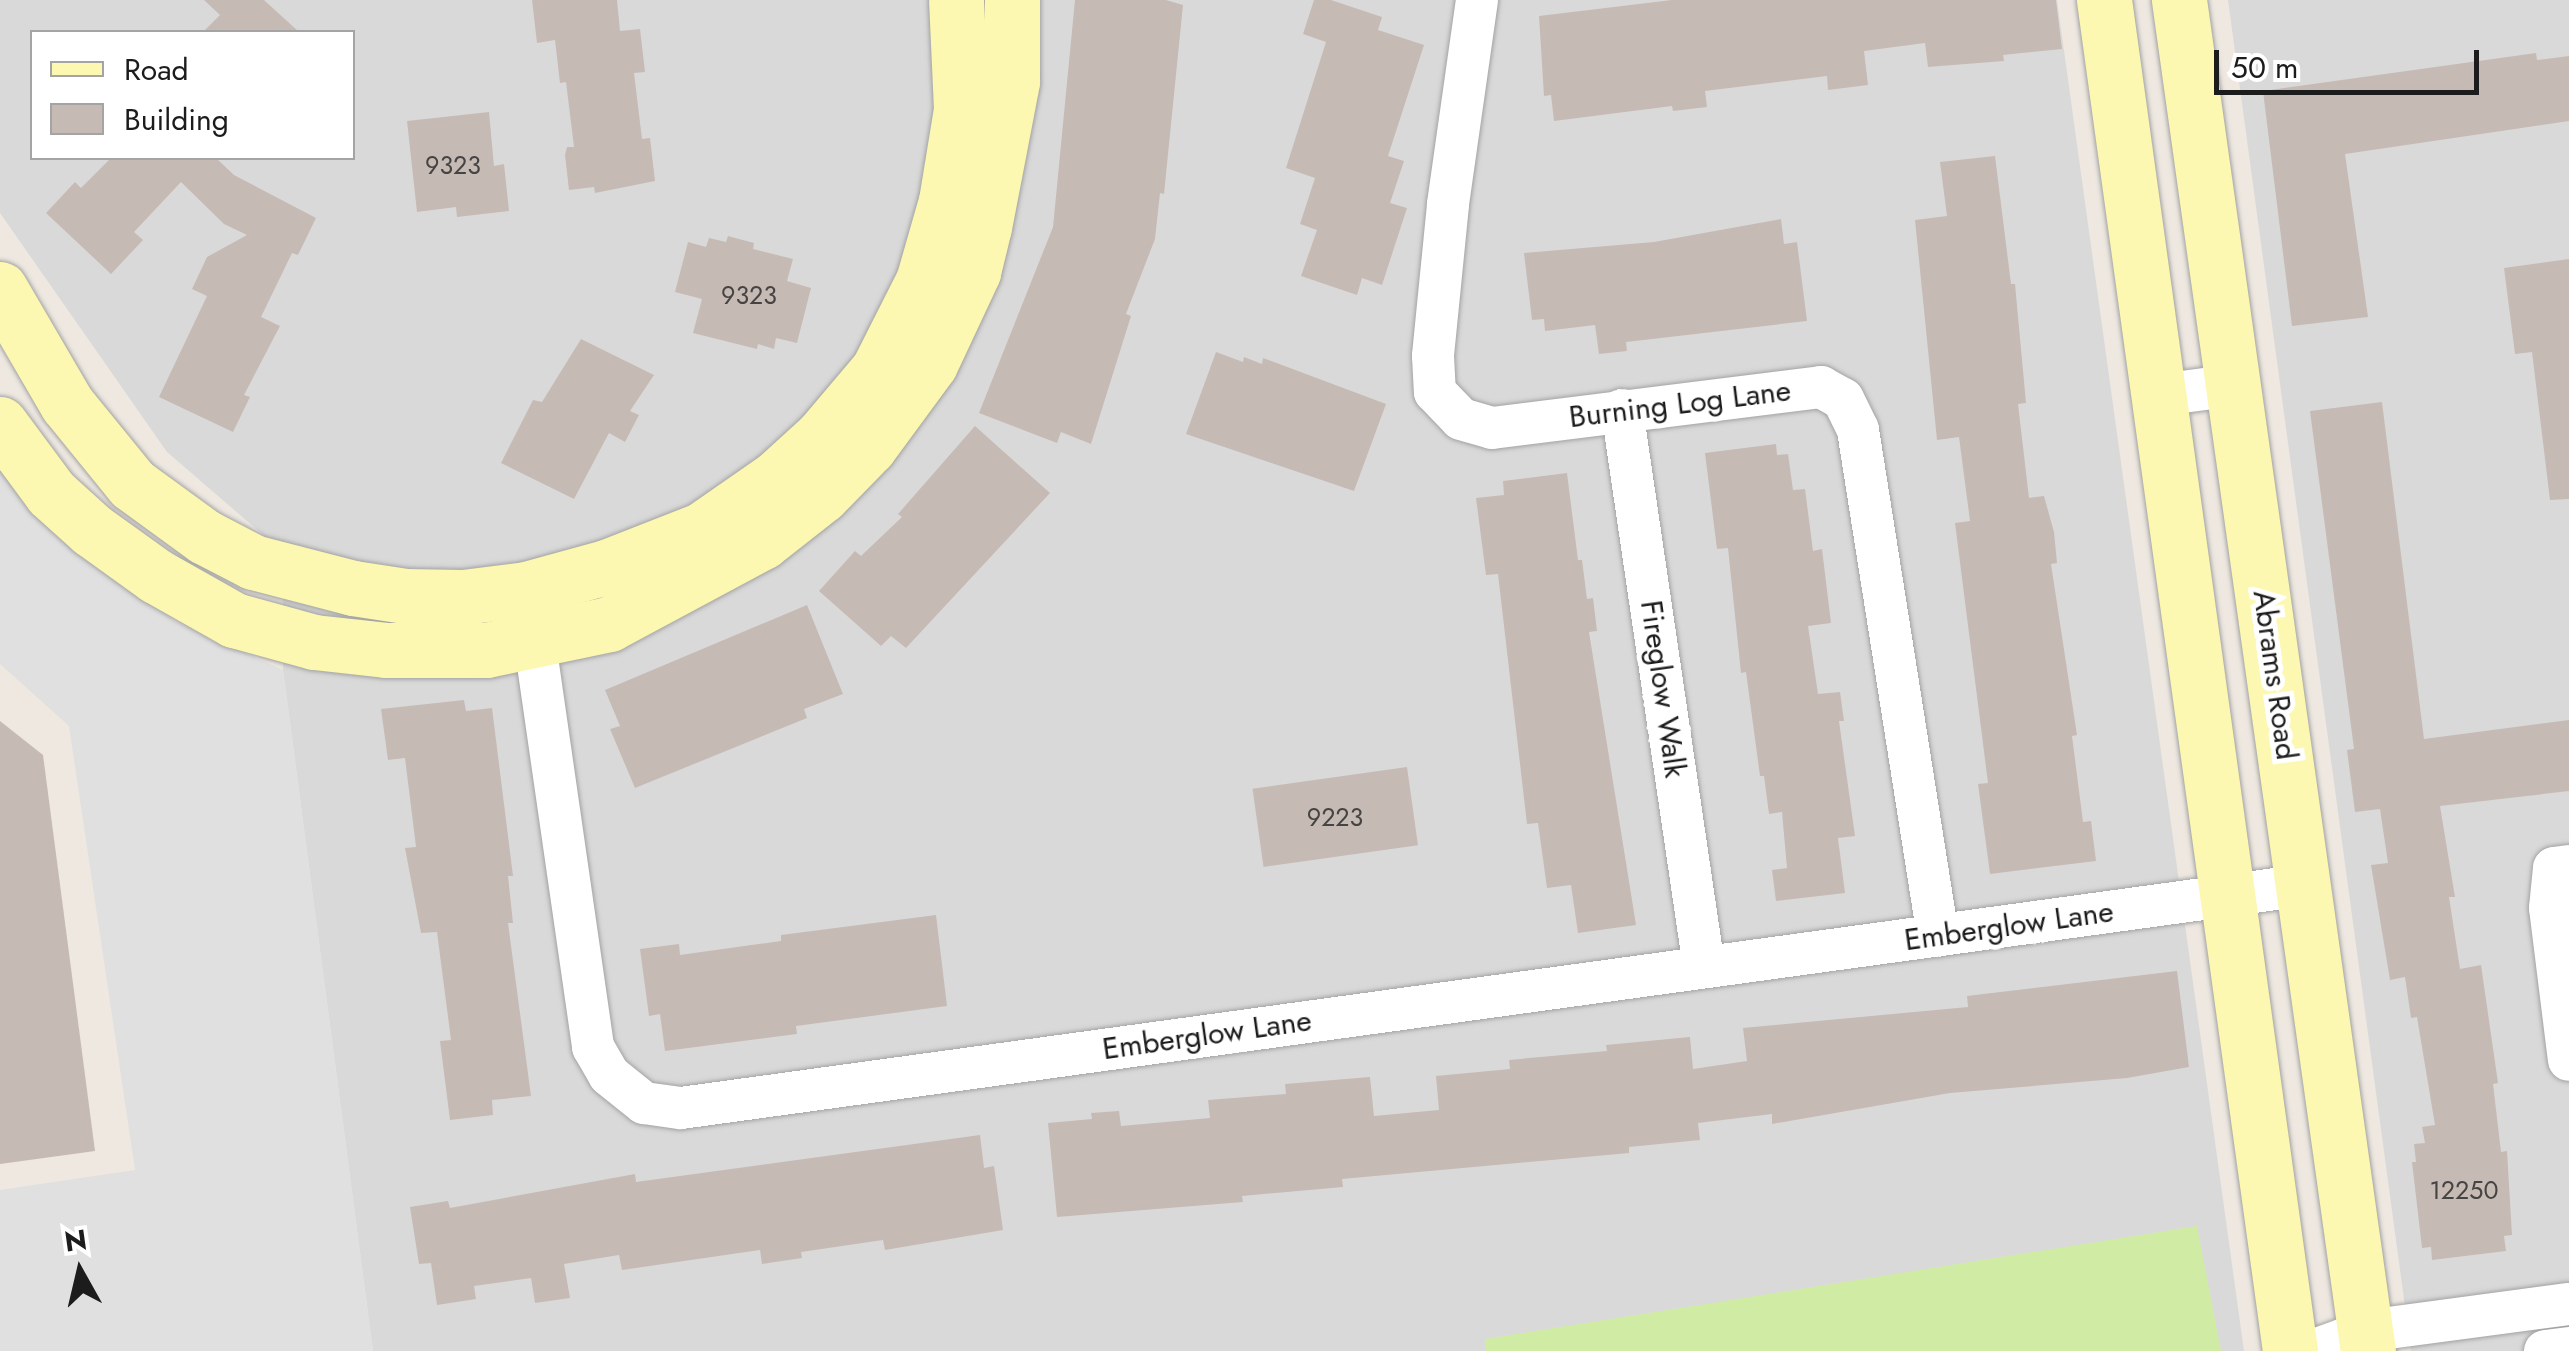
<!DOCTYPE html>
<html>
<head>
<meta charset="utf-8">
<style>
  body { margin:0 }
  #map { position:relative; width:2569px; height:1351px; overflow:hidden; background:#eee8e1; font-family:Jost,sans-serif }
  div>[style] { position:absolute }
  .residential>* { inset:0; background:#dad9d9 }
  .grass>* { inset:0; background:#d0eca4 }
  .parking>* { inset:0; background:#e0e0e0 }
  .building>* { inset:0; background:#c6bab5; transform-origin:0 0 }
  .roads { filter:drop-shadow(0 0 2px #a3a3a3) drop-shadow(0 0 2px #a3a3a3) }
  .street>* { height:42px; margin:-21px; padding:0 21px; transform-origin:21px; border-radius:21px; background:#fff }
  .secondary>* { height:55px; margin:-27.5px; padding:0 27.5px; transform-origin:27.5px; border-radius:27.5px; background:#fcf7b1 }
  span { translate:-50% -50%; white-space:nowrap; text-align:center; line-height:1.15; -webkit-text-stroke:10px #fff; paint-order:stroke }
  .number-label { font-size:25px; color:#464442 }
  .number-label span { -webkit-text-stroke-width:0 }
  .street-label { font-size:30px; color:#1c1c1c }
  .legend { position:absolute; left:30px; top:30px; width:325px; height:130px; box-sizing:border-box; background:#fff; border:2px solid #a4a4a4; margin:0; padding:12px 18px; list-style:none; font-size:30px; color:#1c1c1c }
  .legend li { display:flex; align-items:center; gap:20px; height:50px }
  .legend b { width:50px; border:2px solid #a4a4a4 }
  .north { position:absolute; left:30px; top:1221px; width:100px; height:100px; -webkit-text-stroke:8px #fff; paint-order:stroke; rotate:352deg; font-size:28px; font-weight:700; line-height:40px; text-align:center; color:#1c1c1c }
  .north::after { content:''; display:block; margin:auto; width:35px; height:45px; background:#1c1c1c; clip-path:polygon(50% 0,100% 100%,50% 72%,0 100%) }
  .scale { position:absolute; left:2214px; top:50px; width:265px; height:45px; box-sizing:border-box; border:5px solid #1c1c1c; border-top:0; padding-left:12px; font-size:30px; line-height:35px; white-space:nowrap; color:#1c1c1c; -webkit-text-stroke:8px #fff; paint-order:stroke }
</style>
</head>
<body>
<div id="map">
  <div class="residential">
    <div style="clip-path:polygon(evenodd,0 0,2057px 0,2244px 1351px,373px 1351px,283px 670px,283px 552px,167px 452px,0 213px,0 0,32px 32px,352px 32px,352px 158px,32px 158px,32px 32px)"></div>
    <div style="clip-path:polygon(2228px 0,2569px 0,2569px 1351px,2411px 1351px)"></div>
  </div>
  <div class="grass">
    <div style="clip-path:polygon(2197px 1226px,2221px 1351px,1486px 1351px,1485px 1339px)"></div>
  </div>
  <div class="parking">
    <div style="clip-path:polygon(0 458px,174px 621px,283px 670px,373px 1351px,0 1351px,0 1190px,135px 1170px,69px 726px,0 664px)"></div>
  </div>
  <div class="building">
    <div style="clip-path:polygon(204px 0,264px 0,299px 32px,203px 32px,220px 15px)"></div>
    <div style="clip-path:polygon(532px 0,617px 0,620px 31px,640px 29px,645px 72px,634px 73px,642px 139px,650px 138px,655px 181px,595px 193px,594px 187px,569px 190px,565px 155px,567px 147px,574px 147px,566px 82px,560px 83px,555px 40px,537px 43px)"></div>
    <div style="clip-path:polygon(1075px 0,1166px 0,1183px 5px,1164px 194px,1160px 193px,1155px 239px,1126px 314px,1131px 316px,1091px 444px,1061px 432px,1057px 443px,979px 413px,1053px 227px)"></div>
    <div style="clip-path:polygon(1314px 0,1331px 0,1382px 17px,1378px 30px,1424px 45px,1388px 156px,1404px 161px,1390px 203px,1407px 208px,1382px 285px,1362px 278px,1357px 295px,1301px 276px,1317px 230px,1300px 224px,1315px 178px,1286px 168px,1326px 42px,1303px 34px)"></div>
    <div style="clip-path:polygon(1672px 0,2056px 0,2062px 49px,2003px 55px,2004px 61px,1928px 67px,1925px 43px,1864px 51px,1868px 85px,1828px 90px,1827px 76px,1705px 91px,1707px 107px,1673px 111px,1672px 106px,1554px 121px,1551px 95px,1544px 96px,1539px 16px)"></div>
    <div style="clip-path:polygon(2536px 53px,2537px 60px,2569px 56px,2569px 121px,2345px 154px,2368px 317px,2292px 326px,2263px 91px)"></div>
    <div style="clip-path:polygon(489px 112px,494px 166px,504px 164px,509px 211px,457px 217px,456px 207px,417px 212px,407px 121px)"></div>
    <div style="clip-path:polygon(1995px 156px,2011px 284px,2015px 284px,2026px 403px,2018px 404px,2029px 498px,2044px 496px,2054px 532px,2057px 563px,2051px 564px,2077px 735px,2072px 736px,2083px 822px,2091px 821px,2096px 861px,1990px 874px,1978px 784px,1988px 783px,1955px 523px,1970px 521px,1959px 437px,1937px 440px,1915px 220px,1947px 216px,1940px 162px)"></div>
    <div style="clip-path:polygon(111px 158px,216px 158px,234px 175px,316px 218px,298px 255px,292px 253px,261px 317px,280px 326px,244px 395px,250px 397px,233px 432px,159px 397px,207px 296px,192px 289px,207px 257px,247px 235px,224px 224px,181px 182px,134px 232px,143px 240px,111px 274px,46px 213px,75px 182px,81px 188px)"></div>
    <div style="clip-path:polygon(1781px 219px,1784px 244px,1797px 242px,1807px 321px,1626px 342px,1627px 351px,1599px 354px,1595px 325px,1545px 331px,1544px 319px,1532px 320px,1524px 253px,1654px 242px)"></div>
    <div style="clip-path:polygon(728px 236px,754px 243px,753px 249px,793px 259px,787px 281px,811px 288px,797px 343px,776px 338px,774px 349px,758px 344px,757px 349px,693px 333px,702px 299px,675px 292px,688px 242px,706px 247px,709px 238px,726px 242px)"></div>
    <div style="clip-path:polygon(2569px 259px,2569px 499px,2550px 500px,2532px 352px,2515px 354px,2504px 268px)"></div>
    <div style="clip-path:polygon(581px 339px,654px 375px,630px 411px,639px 415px,625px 442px,609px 433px,574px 499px,501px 463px,533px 400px,542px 402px)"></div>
    <div style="clip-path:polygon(1216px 352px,1243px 362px,1244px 357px,1262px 364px,1263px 358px,1386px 404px,1354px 491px,1186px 434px)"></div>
    <div style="clip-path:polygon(2382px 402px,2424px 739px,2569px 720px,2569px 791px,2440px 806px,2455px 897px,2449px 897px,2460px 969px,2481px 965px,2498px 1083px,2493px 1084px,2501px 1152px,2507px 1151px,2512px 1235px,2504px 1236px,2506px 1251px,2432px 1260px,2431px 1247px,2422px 1248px,2412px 1162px,2416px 1162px,2414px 1144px,2425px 1143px,2422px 1127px,2435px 1125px,2417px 1017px,2411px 1018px,2405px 977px,2390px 980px,2371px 865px,2388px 863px,2380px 809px,2355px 812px,2347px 750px,2354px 749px,2310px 411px)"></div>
    <div style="clip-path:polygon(975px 426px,1050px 493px,906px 648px,891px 636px,881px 646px,819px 591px,855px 551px,861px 556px,902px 517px,898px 514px)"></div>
    <div style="clip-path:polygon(1776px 444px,1777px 455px,1788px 454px,1793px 490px,1805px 489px,1813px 551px,1822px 549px,1831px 623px,1808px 626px,1818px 694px,1840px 692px,1844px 721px,1839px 721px,1855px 836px,1838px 838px,1845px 893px,1776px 901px,1772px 870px,1787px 868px,1782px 812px,1769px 814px,1764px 776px,1760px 776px,1746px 672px,1741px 673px,1728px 548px,1717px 549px,1705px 453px)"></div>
    <div style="clip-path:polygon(1567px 473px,1578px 560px,1582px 560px,1587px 599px,1593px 598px,1597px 631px,1589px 632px,1636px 925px,1578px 933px,1571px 885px,1547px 888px,1538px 823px,1527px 824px,1498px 574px,1486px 575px,1476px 498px,1504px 495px,1503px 481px)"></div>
    <div style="clip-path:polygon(807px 605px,843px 694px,804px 709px,807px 718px,635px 788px,610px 729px,620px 726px,605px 690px)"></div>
    <div style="clip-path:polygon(464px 700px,466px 711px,492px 708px,513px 876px,508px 876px,513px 923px,508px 923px,531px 1096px,492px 1100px,493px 1115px,450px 1120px,440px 1041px,451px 1040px,437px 932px,421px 933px,405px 848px,416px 847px,405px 758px,388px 760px,381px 709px)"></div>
    <div style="clip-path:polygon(0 721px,43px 755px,95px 1151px,0 1164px)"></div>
    <div style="left:1407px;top:767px;width:79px;height:156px;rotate:82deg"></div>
    <div style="clip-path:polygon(936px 915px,947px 1006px,796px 1026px,797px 1034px,665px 1051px,660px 1014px,649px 1016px,640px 949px,679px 944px,680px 955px,781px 941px,781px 935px)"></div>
    <div style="clip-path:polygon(2177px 971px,2189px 1067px,2127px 1078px,1950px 1093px,1772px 1124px,1772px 1114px,1698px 1123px,1700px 1140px,1629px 1147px,1629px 1153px,1342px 1179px,1343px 1187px,1242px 1196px,1243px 1202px,1057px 1217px,1048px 1123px,1092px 1119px,1091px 1113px,1119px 1111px,1121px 1126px,1210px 1118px,1208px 1100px,1286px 1094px,1285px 1084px,1370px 1077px,1374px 1116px,1439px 1110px,1436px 1076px,1510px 1069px,1509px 1060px,1607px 1051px,1606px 1045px,1690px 1037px,1693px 1069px,1747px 1061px,1743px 1028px,1968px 1007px,1967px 996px)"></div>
    <div style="clip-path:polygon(980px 1135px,984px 1168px,994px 1166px,1003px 1230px,885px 1250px,883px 1240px,801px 1252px,802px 1258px,762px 1264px,760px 1250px,622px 1270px,619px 1255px,564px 1264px,570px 1298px,535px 1303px,531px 1278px,474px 1286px,476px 1299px,437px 1305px,431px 1263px,419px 1264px,410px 1207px,448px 1201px,450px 1208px,635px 1174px,636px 1182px)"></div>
  </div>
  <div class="roads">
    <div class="street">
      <div style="left:1477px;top:0;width:207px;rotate:98.1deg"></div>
      <div style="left:1448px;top:205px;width:152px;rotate:95.7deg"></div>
      <div style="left:1433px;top:356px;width:36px;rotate:87deg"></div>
      <div style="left:1435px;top:392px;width:37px;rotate:46deg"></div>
      <div style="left:1461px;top:419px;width:32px;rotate:16deg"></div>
      <div style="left:1492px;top:428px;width:332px;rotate:-7.1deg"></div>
      <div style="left:1821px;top:387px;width:25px;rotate:29deg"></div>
      <div style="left:1843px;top:399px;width:34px;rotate:64deg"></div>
      <div style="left:1858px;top:430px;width:512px;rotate:81.02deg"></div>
      <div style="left:2160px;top:395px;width:76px;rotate:-7.6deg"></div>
      <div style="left:1622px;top:410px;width:563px;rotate:81.63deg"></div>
      <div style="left:530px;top:609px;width:443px;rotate:81.8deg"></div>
      <div style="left:593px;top:1047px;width:32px;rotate:60deg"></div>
      <div style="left:609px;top:1075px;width:45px;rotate:38.7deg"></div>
      <div style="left:644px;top:1103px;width:37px;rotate:8deg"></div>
      <div style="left:681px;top:1108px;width:1639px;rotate:-7.82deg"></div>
      <div style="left:2569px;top:866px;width:15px;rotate:172deg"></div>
      <div style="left:2554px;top:868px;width:40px;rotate:95.7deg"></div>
      <div style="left:2550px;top:908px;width:153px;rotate:82.9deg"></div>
      <div style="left:2312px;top:1351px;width:58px;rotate:-20.3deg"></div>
      <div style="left:2366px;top:1331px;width:205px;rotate:-7.6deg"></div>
      <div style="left:2545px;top:1351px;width:24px;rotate:-7deg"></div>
    </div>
    <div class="secondary">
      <div style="left:2104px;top:0;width:1364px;rotate:82.16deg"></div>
      <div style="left:2179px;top:0;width:1364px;rotate:82.04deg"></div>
      <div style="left:0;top:289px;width:133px;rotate:59.8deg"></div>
      <div style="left:67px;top:404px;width:103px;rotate:50.9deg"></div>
      <div style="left:132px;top:484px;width:90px;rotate:36deg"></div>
      <div style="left:205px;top:537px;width:54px;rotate:27.5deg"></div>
      <div style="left:253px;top:562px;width:103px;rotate:14.6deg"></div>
      <div style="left:353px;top:588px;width:53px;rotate:8.7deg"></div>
      <div style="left:405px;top:596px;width:58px;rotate:1deg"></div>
      <div style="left:463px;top:597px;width:64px;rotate:-7.2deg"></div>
      <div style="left:526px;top:589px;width:83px;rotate:-15.4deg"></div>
      <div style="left:606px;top:567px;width:102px;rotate:-21.3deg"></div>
      <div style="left:701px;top:530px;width:91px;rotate:-34.7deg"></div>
      <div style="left:776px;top:478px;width:62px;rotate:-42.4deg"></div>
      <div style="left:822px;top:436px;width:87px;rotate:-49.7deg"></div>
      <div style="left:878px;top:370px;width:100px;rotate:-63.2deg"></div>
      <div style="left:923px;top:281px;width:83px;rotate:-74deg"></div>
      <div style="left:946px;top:201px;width:93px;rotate:-80.7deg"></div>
      <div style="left:961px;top:109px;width:109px;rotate:-92.6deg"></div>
      <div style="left:0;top:424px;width:86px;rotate:53.5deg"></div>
      <div style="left:51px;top:493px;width:55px;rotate:42.1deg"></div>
      <div style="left:92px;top:530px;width:79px;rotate:35.7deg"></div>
      <div style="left:156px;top:576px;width:90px;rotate:29.4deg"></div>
      <div style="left:234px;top:620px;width:83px;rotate:15.4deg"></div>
      <div style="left:314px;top:642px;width:72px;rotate:6.3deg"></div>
      <div style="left:386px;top:650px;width:100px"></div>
      <div style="left:486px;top:650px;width:126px;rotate:-11.9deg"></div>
      <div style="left:609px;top:624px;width:174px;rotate:-28.2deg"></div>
      <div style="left:762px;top:542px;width:76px;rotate:-38.1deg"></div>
      <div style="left:822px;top:495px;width:67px;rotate:-45.6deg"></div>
      <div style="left:869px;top:447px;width:103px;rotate:-53.7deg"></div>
      <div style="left:930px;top:364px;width:102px;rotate:-64.9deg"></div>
      <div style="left:973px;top:272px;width:46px;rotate:-76.3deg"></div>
      <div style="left:984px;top:227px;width:149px;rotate:-79.1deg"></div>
      <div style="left:1012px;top:81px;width:81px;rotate:-90deg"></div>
    </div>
  </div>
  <div class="number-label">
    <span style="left:453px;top:165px">9323</span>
    <span style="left:749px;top:295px">9323</span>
    <span style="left:1335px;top:817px">9223</span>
    <span style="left:2464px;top:1190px">12250</span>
  </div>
  <div class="street-label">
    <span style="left:1680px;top:404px;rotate:-7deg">Burning Log Lane</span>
    <span style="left:2275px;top:675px;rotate:82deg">Abrams Road</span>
    <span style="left:1663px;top:689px;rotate:82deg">Fireglow Walk</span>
    <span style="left:2009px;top:926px;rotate:-8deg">Emberglow Lane</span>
    <span style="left:1207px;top:1035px;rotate:-8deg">Emberglow Lane</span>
  </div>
  <ul class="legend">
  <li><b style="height:12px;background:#fcf7b1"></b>Road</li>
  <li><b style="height:28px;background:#c6bab5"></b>Building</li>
  </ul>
  <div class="north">N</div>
  <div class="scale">50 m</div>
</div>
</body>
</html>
